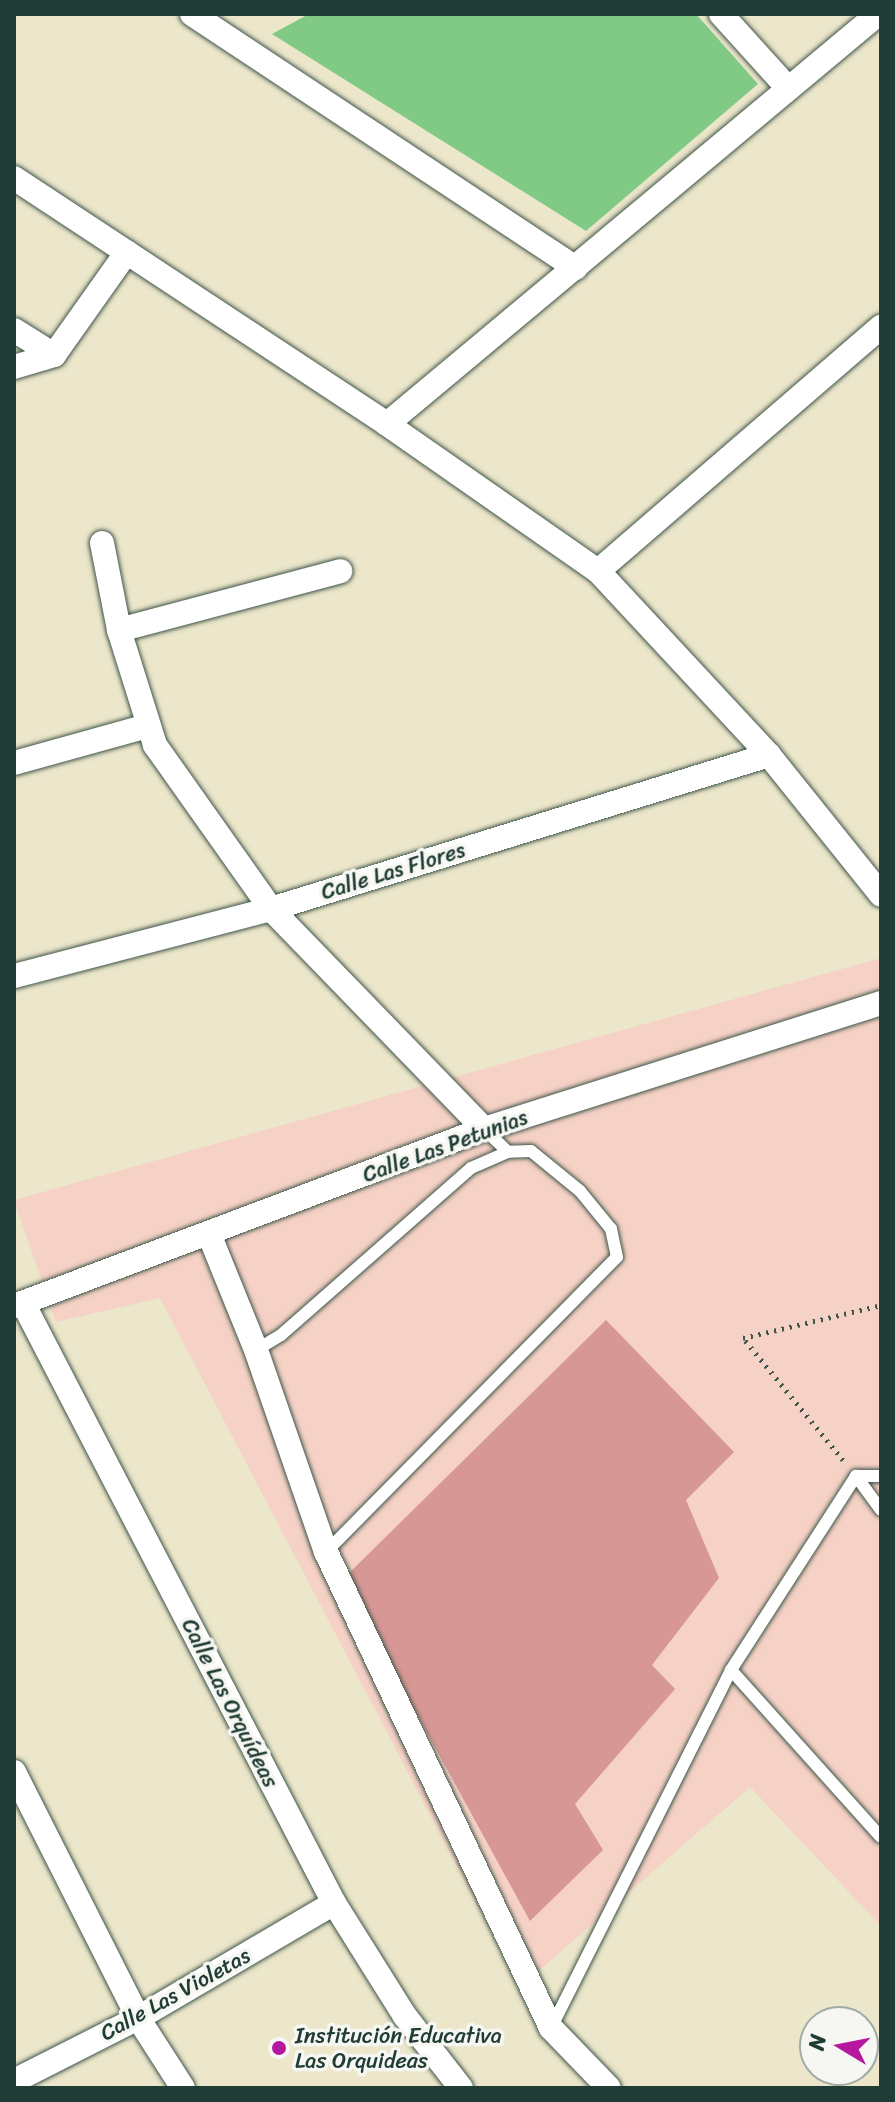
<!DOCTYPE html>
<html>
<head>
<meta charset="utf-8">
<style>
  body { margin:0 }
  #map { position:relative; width:895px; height:2102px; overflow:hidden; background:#ece6ca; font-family:Sriracha,sans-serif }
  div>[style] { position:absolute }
  .built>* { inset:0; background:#f6d1c5 }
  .green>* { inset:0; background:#81ca86 }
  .building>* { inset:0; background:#d79795 }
  .path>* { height:5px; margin-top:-2.5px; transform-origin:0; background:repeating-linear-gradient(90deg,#3e564a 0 2px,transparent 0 8px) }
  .roads { filter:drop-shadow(0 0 2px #3e564a) drop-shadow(0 0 2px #3e564a) }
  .service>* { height:12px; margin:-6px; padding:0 6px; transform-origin:6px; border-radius:6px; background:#fff }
  .minor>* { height:24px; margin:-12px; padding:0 12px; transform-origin:12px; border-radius:12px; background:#fff }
  .dots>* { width:22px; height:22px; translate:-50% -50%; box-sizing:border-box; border:4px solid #f6f6f2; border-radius:50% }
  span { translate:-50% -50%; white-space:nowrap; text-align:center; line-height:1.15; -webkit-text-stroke:7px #f6f6f2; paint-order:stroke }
  .street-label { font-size:22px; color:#1f3d34 }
  .poi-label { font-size:22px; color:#1f3d34 }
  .left { translate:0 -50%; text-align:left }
  .frame { position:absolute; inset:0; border:16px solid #1f3d34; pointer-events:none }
  .north { position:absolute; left:799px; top:2006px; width:80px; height:80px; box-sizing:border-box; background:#f6f6f2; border:2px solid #a0aca6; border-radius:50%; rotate:280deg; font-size:22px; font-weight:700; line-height:32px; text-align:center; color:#1f3d34 }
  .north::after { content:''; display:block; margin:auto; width:28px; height:36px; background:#b5179e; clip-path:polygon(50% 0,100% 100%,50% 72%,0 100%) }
</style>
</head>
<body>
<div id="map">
  <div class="built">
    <div style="clip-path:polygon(881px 958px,881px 1926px,750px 1787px,520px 1987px,160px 1298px,56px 1322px,14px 1200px)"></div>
  </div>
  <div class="green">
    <div style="clip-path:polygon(309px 14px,696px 14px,758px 84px,586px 231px,272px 34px)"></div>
  </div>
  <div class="building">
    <div style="clip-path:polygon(606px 1320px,734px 1452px,686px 1500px,719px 1578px,652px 1665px,675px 1689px,575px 1804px,603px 1850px,530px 1921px,343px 1579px)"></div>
  </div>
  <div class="path">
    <div style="left:843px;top:1460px;width:158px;rotate:-129.3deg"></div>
    <div style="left:743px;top:1338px;width:142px;rotate:-13.4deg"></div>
  </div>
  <div class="roads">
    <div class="service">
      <div style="left:256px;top:1350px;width:29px;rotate:-31deg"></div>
      <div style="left:281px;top:1335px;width:253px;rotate:-41.3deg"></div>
      <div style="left:471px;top:1168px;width:40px;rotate:-23.4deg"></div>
      <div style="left:508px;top:1152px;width:33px;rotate:-136deg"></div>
      <div style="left:856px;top:1476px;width:42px;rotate:53.7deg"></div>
      <div style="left:856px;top:1476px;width:25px"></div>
      <div style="left:326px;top:1552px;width:414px;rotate:-45.4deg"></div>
      <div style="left:617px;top:1257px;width:29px;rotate:-102deg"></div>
      <div style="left:611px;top:1229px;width:49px;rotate:-129.2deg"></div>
      <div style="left:580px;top:1191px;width:63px;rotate:-140.8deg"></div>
      <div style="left:531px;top:1151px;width:23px;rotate:178deg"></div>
      <div style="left:731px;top:1670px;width:224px;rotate:48.1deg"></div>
      <div style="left:552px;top:2026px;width:398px;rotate:-63.3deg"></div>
      <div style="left:731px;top:1670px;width:231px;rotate:-57.2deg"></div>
    </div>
    <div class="minor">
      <div style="left:192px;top:14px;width:460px;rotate:33.5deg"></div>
      <div style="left:721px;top:14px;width:97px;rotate:47.9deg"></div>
      <div style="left:14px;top:178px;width:447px;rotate:33.4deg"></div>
      <div style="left:387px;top:424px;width:257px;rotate:34.9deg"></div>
      <div style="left:598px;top:571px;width:251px;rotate:47.1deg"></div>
      <div style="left:769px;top:755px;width:179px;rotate:51.3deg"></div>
      <div style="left:14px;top:330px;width:47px;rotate:32deg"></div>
      <div style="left:14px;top:367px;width:42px;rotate:-16.7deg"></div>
      <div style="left:54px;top:355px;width:126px;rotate:-54.7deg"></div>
      <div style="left:387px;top:424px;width:640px;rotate:-39.86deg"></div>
      <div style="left:102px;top:543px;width:89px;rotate:78.9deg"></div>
      <div style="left:119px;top:630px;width:121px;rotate:72.6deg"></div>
      <div style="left:155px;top:745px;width:201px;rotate:54.7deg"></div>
      <div style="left:271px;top:909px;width:306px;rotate:45.9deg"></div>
      <div style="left:598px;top:571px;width:374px;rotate:-40.8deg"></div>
      <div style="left:119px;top:630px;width:229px;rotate:-14.9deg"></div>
      <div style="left:14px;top:763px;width:138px;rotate:-15.5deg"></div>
      <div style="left:14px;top:976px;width:266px;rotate:-14.6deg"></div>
      <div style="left:271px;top:909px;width:521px;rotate:-17.18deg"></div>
      <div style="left:209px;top:1234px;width:125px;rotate:67.9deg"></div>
      <div style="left:256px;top:1350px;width:214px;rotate:70.9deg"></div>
      <div style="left:326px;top:1552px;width:526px;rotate:64.7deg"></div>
      <div style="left:551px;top:2028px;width:83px;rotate:46deg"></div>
      <div style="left:23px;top:1303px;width:676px;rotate:62.6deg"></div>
      <div style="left:334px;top:1903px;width:133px;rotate:57.9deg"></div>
      <div style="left:405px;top:2016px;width:91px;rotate:52.1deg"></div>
      <div style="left:14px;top:1306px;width:502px;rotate:-20.64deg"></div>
      <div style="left:484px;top:1129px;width:417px;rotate:-17.6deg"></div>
      <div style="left:14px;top:1772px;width:275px;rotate:63.2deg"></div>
      <div style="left:138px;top:2018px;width:83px;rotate:57.3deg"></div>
      <div style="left:14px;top:2081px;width:139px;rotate:-26.9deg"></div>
      <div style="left:138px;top:2018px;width:227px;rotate:-30.4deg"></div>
    </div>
  </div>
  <div class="dots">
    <div style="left:279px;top:2048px;background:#b5179e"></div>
  </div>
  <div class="street-label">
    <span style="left:393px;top:871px;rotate:-17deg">Calle Las Flores</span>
    <span style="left:445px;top:1146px;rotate:-20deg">Calle Las Petunias</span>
    <span style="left:230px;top:1703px;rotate:63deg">Calle Las Orquídeas</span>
    <span style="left:175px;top:1994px;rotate:-29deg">Calle Las Violetas</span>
  </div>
  <div class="poi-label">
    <span class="left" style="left:295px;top:2048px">Institución Educativa<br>Las Orquideas</span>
  </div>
  <div class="frame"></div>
  <div class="north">N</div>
</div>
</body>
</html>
